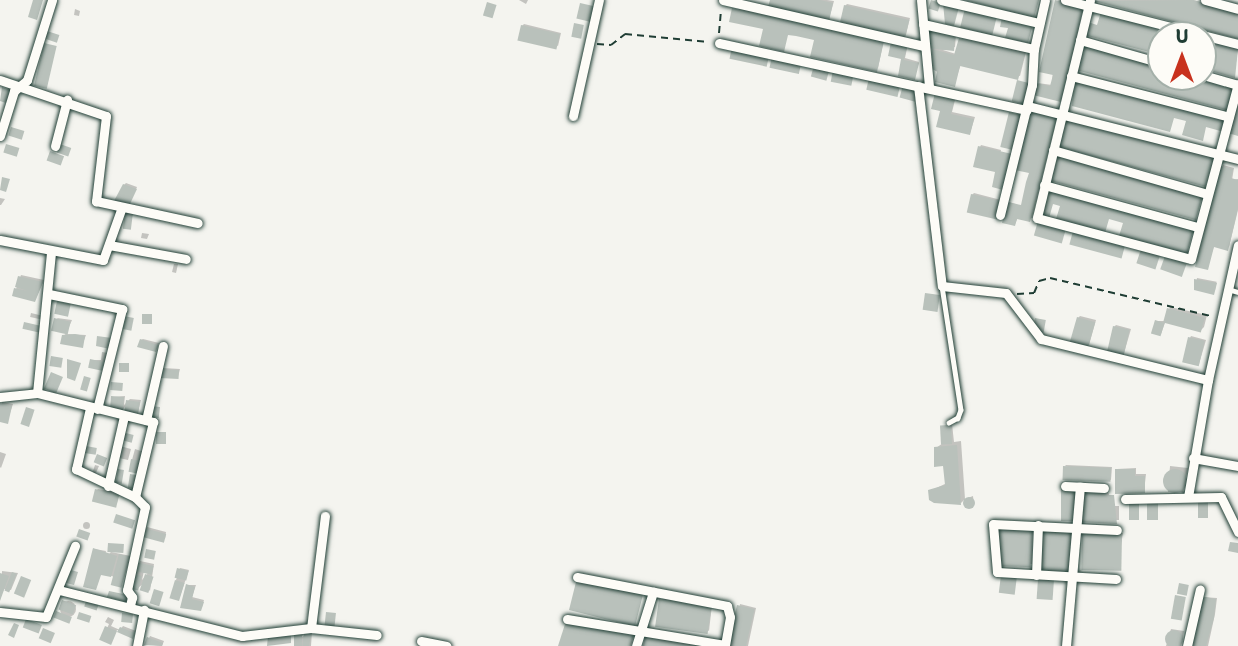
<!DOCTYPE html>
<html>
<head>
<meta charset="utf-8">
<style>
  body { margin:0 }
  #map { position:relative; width:1238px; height:646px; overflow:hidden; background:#f4f4ef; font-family:"Shantell Sans",sans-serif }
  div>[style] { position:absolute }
  .shadow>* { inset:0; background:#0003; transform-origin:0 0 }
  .round { border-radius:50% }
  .building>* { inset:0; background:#b9c1bb; transform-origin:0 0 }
  .path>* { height:2px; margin-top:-1px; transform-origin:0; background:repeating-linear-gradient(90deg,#1f3d34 0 7px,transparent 0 12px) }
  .roads { filter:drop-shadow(0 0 2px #1f3d34) drop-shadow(0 0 2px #1f3d34) }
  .lane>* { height:4.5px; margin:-2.25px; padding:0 2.25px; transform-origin:2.25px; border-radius:2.25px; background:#fdfcf7 }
  .street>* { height:9px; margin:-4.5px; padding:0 4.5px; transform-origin:4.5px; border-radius:4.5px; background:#fdfcf7 }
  span { translate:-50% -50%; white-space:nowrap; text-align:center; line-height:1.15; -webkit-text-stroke:5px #fdfcf7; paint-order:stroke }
  .north { position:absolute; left:1147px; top:21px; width:70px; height:70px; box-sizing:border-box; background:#fdfcf7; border:2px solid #a4b0a9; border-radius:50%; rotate:0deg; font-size:19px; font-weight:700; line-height:28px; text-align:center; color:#1f3d34 }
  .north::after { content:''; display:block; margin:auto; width:24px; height:32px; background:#c8321e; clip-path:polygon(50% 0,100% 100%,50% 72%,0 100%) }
</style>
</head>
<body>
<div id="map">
  <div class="shadow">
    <div style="clip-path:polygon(519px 0,528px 0,526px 4px)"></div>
    <div style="clip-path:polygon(772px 0,827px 0,834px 1px,829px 19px)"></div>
    <div style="clip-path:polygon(1061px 0,1084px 5px,1063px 98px,1038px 83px,1052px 85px,1057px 1px)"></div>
    <div style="clip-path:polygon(1097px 0,1193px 0,1238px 12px,1238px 37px)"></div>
    <div style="clip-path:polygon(847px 4px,910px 18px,906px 34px,845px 6px)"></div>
    <div style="clip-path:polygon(735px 7px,884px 39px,878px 68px,816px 39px,788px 33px,783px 50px,765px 28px)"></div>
    <div style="clip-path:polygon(75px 9px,80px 11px,79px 16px,74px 15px)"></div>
    <div style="clip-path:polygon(524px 24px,561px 33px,558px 46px,522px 26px)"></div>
    <div style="clip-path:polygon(931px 30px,956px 35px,955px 47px,943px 50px,956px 54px,962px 37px,1026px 52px,1020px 76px,961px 64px,954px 85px,932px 68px)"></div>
    <div style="clip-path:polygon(1203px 40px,1238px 49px,1234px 76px,1203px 67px)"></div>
    <div style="clip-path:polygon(908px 44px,905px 58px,919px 62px,914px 78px,900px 75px,903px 58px,890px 55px)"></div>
    <div style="clip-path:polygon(956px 96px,952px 112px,975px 117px,970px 133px,938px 126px)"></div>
    <div style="clip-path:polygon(1034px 110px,1057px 116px,1032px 218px,1018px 217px,1015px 224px,1004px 222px,1009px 202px,1022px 206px,1031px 172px)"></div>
    <div style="clip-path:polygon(1068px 119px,1101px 128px,1106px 134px,1110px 130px,1214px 158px,1207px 183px)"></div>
    <div style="clip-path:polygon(981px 145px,1001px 150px,997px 171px,980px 147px)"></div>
    <div style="clip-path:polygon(1223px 165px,1234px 168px,1232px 180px,1238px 179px,1238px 210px,1229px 247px,1214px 246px,1207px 268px)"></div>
    <div style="clip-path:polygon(126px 183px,137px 187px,130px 202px,124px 185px)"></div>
    <div style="clip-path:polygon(974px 193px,1001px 200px,998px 216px,972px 195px)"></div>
    <div style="clip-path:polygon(0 198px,5px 199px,1px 205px,0 205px)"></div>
    <div style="clip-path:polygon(142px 233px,149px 234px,147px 239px,141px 238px)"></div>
    <div style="clip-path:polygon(174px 264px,178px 264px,176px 273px,172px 272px)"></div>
    <div style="clip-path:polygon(21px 275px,44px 280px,35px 300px,14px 295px)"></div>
    <div style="left:1197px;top:278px;width:20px;height:9px;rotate:11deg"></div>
    <div style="clip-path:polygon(1170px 307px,1207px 315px,1204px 327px,1201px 330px,1166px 320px,1161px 334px,1157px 321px,1165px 321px)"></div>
    <div style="left:31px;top:313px;width:13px;height:4px;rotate:13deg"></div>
    <div style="clip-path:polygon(1080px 316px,1096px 320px,1089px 345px,1078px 318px)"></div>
    <div style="clip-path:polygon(57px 318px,72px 320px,66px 334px,86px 335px,82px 346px,63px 336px,67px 333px)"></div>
    <div style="clip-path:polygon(1116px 325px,1131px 329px,1124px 353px,1114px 327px)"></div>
    <div style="clip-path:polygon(1191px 336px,1206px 340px,1199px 364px,1190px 338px)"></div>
    <div style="clip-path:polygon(143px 339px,159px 343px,157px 349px,141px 340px)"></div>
    <div style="clip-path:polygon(102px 352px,108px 353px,103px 368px,92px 360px,101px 360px)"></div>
    <div style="clip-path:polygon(180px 369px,178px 377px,161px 370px,163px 368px)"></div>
    <div style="clip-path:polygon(125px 396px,124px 405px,130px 399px,141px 400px,138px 412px,128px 404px,122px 410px,113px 397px)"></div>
    <div style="clip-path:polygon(2px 402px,13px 404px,7px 422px,0 421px)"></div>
    <div style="clip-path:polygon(952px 424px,954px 442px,961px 441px,965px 499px,973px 496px,974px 506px,965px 507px,964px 500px,961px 503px,930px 491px,947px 483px,945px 464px,936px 448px,943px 443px,941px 427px)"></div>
    <div style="clip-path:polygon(120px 446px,131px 449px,128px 460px,119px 458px)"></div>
    <div style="clip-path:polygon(135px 449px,144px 452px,139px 470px,132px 460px)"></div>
    <div style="clip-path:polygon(0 452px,6px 454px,1px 468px,0 467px)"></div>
    <div style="clip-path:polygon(95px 465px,99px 466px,95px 475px,92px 474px)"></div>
    <div style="clip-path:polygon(1066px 465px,1112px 467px,1111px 480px,1065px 466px)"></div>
    <div style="clip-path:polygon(1170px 466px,1188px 468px,1183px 492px,1168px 492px)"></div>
    <div style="clip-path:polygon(1136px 468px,1136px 474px,1146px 474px,1144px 492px,1117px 469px)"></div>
    <div style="clip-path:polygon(98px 489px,119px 493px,117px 503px,97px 490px)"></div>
    <div style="clip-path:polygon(1107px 489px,1113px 506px,1119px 506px,1119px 520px,1083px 520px)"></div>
    <div class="round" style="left:82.5px;top:521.5px;width:7px;height:7px"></div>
    <div style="clip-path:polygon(1033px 524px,1032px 564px,1002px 564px)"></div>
    <div style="clip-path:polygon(147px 527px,166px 532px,165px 539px,145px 529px)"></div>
    <div style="clip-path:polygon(1123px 533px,1117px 569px,1084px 534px,1086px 532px)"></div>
    <div style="clip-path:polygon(95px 549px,106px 551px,104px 559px,111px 552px,131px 556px,121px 586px,115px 577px,101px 573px,96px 588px,85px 586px)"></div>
    <div style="clip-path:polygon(evenodd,140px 561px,154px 564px,150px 591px,144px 583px,138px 588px,135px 574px,140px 561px,144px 571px,149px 572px,142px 580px,144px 571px)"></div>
    <div style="clip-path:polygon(180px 568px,189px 570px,179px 599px,176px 580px)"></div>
    <div style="clip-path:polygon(2px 571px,18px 573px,11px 590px,4px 589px,1px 596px)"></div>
    <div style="clip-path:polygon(188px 585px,196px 585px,192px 597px,204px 600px,202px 607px,182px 606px)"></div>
    <div style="clip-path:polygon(1202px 597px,1217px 598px,1215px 614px,1208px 646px,1194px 646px)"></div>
    <div style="clip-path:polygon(663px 598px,712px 605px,709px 631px,661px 600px)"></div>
    <div class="round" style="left:60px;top:601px;width:16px;height:16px"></div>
    <div style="clip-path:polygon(740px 604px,756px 608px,748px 646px,733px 646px)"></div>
    <div style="clip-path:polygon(108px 617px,114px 620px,111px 626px,120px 630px,123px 626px,136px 631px,134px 635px,117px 630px,112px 641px,102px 639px,109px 624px,105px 622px)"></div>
    <div style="clip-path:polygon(568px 622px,634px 634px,631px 646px,560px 646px)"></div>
    <div style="clip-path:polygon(1171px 629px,1184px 631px,1181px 646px,1166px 646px)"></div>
    <div style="clip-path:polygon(303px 632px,302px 637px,312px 632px,311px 646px,295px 646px,296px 633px)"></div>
    <div style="clip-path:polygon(150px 636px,164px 641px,162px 646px,146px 644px)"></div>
  </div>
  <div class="building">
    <div style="clip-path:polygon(33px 0,43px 0,37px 20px,28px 17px)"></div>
    <div style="clip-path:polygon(770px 0,820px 0,833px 3px,829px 21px,768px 7px)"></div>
    <div style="left:931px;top:0;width:10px;height:9px;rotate:17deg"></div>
    <div style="clip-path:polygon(964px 0,1039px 0,1034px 18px)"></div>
    <div style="clip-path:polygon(1055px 0,1083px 7px,1061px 102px,1033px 95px,1036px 83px,1050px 86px,1053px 75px,1039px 72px)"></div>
    <div style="clip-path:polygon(1193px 0,1238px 12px,1238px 39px,1094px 1px)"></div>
    <div style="left:487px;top:2px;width:10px;height:14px;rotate:17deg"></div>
    <div style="left:580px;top:3px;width:17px;height:16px;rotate:13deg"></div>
    <div style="clip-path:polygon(943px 3px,959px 7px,954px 26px,945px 24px)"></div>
    <div style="left:844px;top:5px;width:67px;height:18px;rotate:13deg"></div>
    <div style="clip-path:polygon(732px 8px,884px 41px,877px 72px,810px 57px,814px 40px,796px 36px,788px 35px,784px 52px,759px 46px,763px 29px,729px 22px)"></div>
    <div style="left:965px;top:8px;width:33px;height:20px;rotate:14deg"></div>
    <div style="clip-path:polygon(1101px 12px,1182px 34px,1182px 35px,1161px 35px,1161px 55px,1084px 35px,1088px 22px,1097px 25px)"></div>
    <div style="clip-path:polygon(1002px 17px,1033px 24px,1028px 43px,1005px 38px,1008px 28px,1000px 27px)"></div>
    <div style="left:574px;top:23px;width:10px;height:14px;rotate:11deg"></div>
    <div style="left:521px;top:25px;width:40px;height:16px;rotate:13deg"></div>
    <div style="clip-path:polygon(929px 29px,955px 36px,954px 51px,927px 48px)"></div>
    <div style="left:47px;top:31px;width:13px;height:8px;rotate:18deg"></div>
    <div style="clip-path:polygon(959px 38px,1025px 54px,1018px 80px,960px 66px,955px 87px,935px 82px,937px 71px,931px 69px,932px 49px,954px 55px)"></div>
    <div style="clip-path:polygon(1203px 40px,1238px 49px,1235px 78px,1204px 69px)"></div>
    <div style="clip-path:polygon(891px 42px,907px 46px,904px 60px,919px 63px,915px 80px,898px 76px,901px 59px,888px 56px)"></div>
    <div style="left:44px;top:43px;width:13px;height:44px;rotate:13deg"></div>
    <div style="clip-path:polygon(1083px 45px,1161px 65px,1161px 77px,1203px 77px,1237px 85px,1230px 111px,1076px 70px)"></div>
    <div style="left:732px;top:47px;width:38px;height:12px;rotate:12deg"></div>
    <div style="left:772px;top:56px;width:30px;height:12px;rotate:12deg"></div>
    <div style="left:814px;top:65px;width:16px;height:12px;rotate:15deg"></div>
    <div style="left:833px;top:70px;width:21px;height:12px;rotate:11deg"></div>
    <div style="left:869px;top:78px;width:32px;height:12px;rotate:13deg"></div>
    <div style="clip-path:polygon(1074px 78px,1228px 119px,1224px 132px,1206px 127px,1203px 141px,1182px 135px,1186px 121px,1174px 118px,1170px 132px,1072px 106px)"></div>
    <div style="left:1017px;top:80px;width:12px;height:22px;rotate:14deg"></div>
    <div style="left:903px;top:85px;width:16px;height:13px;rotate:15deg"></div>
    <div style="clip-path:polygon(2px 87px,10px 90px,6px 103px,0 101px)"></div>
    <div style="clip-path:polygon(935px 93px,955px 98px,951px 114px,974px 119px,970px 135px,936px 127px,940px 111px,931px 109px)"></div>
    <div style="clip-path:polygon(1238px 97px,1238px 136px,1228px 133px)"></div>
    <div style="clip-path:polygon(1030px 111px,1057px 118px,1030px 222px,1017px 219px,1015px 226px,1002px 223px,1007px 202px,1021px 205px,1026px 182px,1029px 173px,1015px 170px)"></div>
    <div style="left:1009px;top:112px;width:12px;height:36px;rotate:14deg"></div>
    <div style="left:1065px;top:120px;width:153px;height:28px;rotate:15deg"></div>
    <div style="left:11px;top:127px;width:14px;height:9px;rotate:17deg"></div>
    <div style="left:6px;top:144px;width:14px;height:9px;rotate:17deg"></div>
    <div style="left:60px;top:144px;width:12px;height:9px;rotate:20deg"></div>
    <div style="clip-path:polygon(978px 146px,1012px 154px,1003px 190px,992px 187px,995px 172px,973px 167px)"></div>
    <div style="left:50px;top:151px;width:15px;height:10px;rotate:20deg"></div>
    <div style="left:1058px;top:155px;width:150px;height:27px;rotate:15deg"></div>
    <div style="clip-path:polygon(1220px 166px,1233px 169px,1231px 178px,1238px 180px,1238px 208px,1228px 251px,1214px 247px,1208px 270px,1195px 267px)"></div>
    <div style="clip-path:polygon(2px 177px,10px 179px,6px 192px,0 190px)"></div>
    <div style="clip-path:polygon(123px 184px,137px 189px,129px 206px,114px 201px)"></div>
    <div style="clip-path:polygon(1050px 190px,1194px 228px,1187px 254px,1119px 236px,1123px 223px,1109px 219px,1105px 233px,1056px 219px,1060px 206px,1053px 204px,1049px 218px,1041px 215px)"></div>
    <div style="left:971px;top:194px;width:31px;height:19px;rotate:13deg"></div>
    <div style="left:125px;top:212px;width:8px;height:17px;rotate:7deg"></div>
    <div style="left:1038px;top:221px;width:29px;height:15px;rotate:16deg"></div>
    <div style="left:1073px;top:231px;width:54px;height:14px;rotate:15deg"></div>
    <div style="left:1141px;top:249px;width:20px;height:15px;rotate:18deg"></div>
    <div style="left:1165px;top:256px;width:23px;height:14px;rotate:20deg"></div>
    <div style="clip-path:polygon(18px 276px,43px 282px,35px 302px,12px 296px,14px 288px,28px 291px,15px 287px)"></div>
    <div style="clip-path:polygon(1194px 279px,1217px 283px,1214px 295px,1194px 290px)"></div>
    <div style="left:925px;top:293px;width:15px;height:17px;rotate:8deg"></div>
    <div style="left:57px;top:301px;width:14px;height:13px;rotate:12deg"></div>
    <div style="left:1167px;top:308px;width:39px;height:15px;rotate:15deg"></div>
    <div style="left:142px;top:314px;width:10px;height:10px"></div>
    <div style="left:124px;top:316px;width:10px;height:13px;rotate:11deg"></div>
    <div style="left:1077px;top:317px;width:19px;height:26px;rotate:16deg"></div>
    <div style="left:54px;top:318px;width:17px;height:13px;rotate:13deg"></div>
    <div style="left:1035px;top:318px;width:11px;height:13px;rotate:10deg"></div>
    <div style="left:1155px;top:320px;width:10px;height:14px;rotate:17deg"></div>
    <div style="left:24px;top:322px;width:18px;height:7px;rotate:13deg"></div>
    <div style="left:1113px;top:326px;width:17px;height:26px;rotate:13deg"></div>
    <div style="clip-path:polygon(75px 334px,85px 336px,83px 348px,60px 344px,62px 335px)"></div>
    <div style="clip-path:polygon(97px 336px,112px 338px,110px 349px,96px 346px)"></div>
    <div style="left:1188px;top:337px;width:17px;height:26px;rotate:13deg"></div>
    <div style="clip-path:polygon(140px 339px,158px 345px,156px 352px,137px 347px)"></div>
    <div style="left:51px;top:356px;width:12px;height:10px;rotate:9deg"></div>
    <div style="clip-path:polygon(67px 359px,81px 363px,75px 381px,67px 378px)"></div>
    <div style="left:90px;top:359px;width:14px;height:9px;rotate:12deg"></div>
    <div style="left:119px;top:363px;width:10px;height:9px"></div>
    <div style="left:160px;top:369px;width:19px;height:9px;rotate:3deg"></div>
    <div style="left:51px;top:372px;width:13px;height:18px;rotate:23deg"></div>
    <div style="left:84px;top:376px;width:7px;height:14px;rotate:16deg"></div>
    <div style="left:111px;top:382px;width:12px;height:8px;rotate:5deg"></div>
    <div style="left:111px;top:396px;width:13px;height:14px;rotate:4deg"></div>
    <div style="left:126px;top:400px;width:14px;height:12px;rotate:8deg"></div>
    <div style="clip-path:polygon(0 403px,12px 406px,8px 424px,0 422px)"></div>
    <div style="left:151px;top:406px;width:9px;height:11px;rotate:6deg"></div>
    <div style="left:26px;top:407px;width:9px;height:18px;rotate:18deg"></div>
    <div style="left:951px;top:425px;width:19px;height:11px;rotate:87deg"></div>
    <div style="left:122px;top:432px;width:12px;height:8px;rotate:14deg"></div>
    <div style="left:156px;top:432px;width:10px;height:12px"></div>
    <div style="clip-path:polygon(957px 445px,961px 505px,934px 503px,929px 500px,928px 490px,945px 485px,943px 466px,934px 467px,934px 447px)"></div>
    <div style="left:86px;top:446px;width:11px;height:7px;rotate:10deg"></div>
    <div style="left:97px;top:454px;width:11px;height:9px;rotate:22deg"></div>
    <div style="left:131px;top:459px;width:10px;height:13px;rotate:11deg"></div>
    <div style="left:1063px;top:466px;width:48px;height:14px;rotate:2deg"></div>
    <div class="round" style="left:1163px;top:469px;width:24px;height:24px"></div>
    <div style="left:118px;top:469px;width:6px;height:14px;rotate:9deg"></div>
    <div style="clip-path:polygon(1115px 469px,1135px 469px,1135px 476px,1145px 476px,1145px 493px,1115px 494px)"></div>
    <div style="left:130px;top:474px;width:6px;height:14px;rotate:9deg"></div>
    <div style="left:1061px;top:487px;width:15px;height:34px"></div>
    <div style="left:95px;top:489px;width:25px;height:13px;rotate:14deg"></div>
    <div style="clip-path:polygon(1083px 489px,1106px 490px,1106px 495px,1114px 495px,1117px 524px,1081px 522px)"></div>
    <div class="round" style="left:963px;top:497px;width:12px;height:12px"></div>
    <div style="left:1198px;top:499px;width:10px;height:19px"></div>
    <div style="left:1147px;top:500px;width:11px;height:20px"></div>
    <div style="left:1129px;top:501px;width:10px;height:19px"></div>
    <div style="left:116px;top:514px;width:20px;height:9px;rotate:18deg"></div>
    <div style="left:999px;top:524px;width:33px;height:42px;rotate:2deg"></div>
    <div style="left:1042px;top:527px;width:30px;height:44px;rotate:2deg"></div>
    <div style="left:144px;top:528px;width:23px;height:9px;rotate:15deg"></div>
    <div style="left:79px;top:529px;width:12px;height:8px;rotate:20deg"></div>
    <div style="left:1082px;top:533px;width:40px;height:37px;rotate:1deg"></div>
    <div style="clip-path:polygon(1230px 542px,1238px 543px,1238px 553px,1228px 551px)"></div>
    <div style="left:108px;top:543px;width:16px;height:9px;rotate:4deg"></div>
    <div style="clip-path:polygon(93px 548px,117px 556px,111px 577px,101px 575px,96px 590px,83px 587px)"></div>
    <div style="left:146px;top:549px;width:10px;height:9px;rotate:11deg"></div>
    <div style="left:119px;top:554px;width:11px;height:32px;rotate:15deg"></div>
    <div style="left:136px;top:562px;width:18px;height:9px;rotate:13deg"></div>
    <div style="left:177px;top:568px;width:12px;height:10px;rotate:14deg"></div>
    <div style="clip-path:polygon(71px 570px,78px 572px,74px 585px,66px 583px)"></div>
    <div style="left:12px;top:572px;width:5px;height:20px;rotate:22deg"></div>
    <div style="clip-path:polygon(0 573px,9px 576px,0 601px)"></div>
    <div style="left:134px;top:574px;width:8px;height:15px;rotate:14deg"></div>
    <div style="left:145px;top:574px;width:9px;height:17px;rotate:18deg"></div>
    <div style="left:1001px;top:575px;width:16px;height:18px;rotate:7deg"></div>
    <div style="left:21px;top:576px;width:11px;height:19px;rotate:22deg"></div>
    <div style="left:577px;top:578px;width:68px;height:33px;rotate:14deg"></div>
    <div style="left:1038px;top:579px;width:16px;height:20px;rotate:4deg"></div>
    <div style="left:175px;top:580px;width:10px;height:19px;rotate:17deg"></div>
    <div style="left:1179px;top:583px;width:10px;height:11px;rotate:11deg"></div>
    <div style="clip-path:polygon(186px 584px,195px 587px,192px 599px,204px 602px,201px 611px,180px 608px)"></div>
    <div style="left:154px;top:589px;width:10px;height:15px;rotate:17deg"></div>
    <div style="clip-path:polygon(109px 591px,128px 595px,126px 602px,107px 597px)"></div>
    <div style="left:1175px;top:595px;width:11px;height:24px;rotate:10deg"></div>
    <div style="clip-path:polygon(1200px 596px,1216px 599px,1214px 618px,1206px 646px,1190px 646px)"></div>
    <div style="left:87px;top:598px;width:13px;height:9px;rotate:18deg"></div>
    <div style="left:659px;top:599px;width:53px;height:28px;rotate:8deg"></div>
    <div style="left:62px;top:600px;width:15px;height:10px;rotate:20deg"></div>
    <div style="left:737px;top:605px;width:18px;height:42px;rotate:13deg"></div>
    <div style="left:56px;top:611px;width:17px;height:7px;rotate:21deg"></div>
    <div style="left:79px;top:612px;width:13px;height:7px;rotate:18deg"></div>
    <div style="left:326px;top:612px;width:10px;height:15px;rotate:6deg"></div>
    <div style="left:122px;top:613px;width:11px;height:9px;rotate:5deg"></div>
    <div style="left:26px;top:619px;width:17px;height:9px;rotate:21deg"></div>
    <div style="clip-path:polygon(566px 621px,633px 636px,630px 646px,558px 646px)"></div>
    <div style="clip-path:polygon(14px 623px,19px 625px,14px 638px,8px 635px)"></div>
    <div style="left:105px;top:626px;width:13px;height:15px;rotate:23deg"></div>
    <div style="clip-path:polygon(120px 627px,135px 633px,133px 639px,117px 632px)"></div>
    <div style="left:43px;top:628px;width:13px;height:11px;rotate:23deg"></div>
    <div class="round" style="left:1165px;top:630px;width:18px;height:18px"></div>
    <div style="clip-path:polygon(282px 633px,291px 634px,291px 643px,267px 646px,268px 636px,281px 637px)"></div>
    <div style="left:294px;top:633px;width:8px;height:13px"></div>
    <div style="left:304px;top:633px;width:7px;height:13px;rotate:8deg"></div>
    <div style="clip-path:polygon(645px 636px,699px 644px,699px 646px,643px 646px)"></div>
    <div style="clip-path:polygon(147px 637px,163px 643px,162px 646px,144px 645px)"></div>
  </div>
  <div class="path">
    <div style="left:719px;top:33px;width:22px;rotate:-85deg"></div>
    <div style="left:597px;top:44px;width:14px;rotate:4deg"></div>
    <div style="left:611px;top:45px;width:18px;rotate:-38deg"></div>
    <div style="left:625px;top:34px;width:84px;rotate:5.4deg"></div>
    <div style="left:1017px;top:294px;width:17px;rotate:-3deg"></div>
    <div style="left:1034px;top:293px;width:13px;rotate:-67deg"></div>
    <div style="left:1039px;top:281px;width:11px;rotate:-15deg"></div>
    <div style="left:1050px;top:278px;width:165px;rotate:13.3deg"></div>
  </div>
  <div class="roads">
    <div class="lane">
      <div style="left:942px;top:286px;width:125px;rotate:81.3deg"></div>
      <div style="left:961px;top:410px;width:9px;rotate:111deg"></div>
      <div style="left:958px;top:418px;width:10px;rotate:151deg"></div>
      <div style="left:1228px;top:289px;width:10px;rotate:17deg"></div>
    </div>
    <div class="street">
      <div style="left:723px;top:0;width:206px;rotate:12.9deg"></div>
      <div style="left:921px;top:0;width:87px;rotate:84.7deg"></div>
      <div style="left:941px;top:0;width:101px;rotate:13.2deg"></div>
      <div style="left:1065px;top:0;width:179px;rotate:14.3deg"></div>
      <div style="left:1090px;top:0;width:224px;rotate:103.7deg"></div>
      <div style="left:1037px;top:218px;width:159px;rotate:14.9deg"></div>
      <div style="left:1191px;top:259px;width:181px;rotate:-75deg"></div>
      <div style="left:1205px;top:0;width:34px;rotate:15deg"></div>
      <div style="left:923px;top:24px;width:114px;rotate:12.7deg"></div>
      <div style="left:1080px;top:40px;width:84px;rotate:15.9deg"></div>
      <div style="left:719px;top:43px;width:315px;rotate:12.3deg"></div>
      <div style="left:1203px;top:75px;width:36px;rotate:16deg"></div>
      <div style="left:1071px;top:76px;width:163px;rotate:14.5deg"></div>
      <div style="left:0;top:80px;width:112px;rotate:18.8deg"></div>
      <div style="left:106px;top:116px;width:86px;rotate:96.7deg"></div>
      <div style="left:96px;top:201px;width:104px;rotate:12.2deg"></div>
      <div style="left:918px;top:86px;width:201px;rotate:83.2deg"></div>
      <div style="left:942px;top:286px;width:64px;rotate:6.2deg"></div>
      <div style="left:1006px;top:293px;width:58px;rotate:52.7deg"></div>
      <div style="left:1041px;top:339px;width:172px;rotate:13.8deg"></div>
      <div style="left:1208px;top:380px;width:138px;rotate:-77.5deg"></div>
      <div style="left:1028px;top:106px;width:217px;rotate:14.2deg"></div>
      <div style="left:573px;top:116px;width:119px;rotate:-77.4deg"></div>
      <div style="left:0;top:136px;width:47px;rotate:-72.7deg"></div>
      <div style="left:14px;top:91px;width:17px;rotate:-40deg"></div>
      <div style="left:27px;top:80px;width:84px;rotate:-72.6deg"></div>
      <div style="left:55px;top:146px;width:48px;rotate:-75.4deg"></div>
      <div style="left:1053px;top:150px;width:160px;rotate:15.9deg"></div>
      <div style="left:1044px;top:185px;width:160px;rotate:15.3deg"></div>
      <div style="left:1000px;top:215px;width:134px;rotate:-76.2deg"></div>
      <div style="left:1032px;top:85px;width:36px;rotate:-87deg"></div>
      <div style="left:1034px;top:49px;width:50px;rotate:-77.3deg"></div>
      <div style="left:0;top:240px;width:105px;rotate:11deg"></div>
      <div style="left:103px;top:260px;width:56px;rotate:-70.3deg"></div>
      <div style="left:109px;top:245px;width:78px;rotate:10.3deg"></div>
      <div style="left:49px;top:294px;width:75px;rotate:11.6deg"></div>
      <div style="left:122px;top:309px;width:103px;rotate:104deg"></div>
      <div style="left:37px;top:393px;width:142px;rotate:-84.3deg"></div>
      <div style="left:0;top:397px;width:37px;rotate:-6deg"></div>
      <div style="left:37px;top:393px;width:120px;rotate:14deg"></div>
      <div style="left:153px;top:422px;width:77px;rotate:103.5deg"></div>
      <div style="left:90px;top:408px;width:63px;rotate:102.9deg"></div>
      <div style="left:76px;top:469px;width:65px;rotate:25.4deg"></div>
      <div style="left:135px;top:497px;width:14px;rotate:45deg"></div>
      <div style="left:145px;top:507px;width:85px;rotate:102.2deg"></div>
      <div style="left:127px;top:590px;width:9px;rotate:54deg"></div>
      <div style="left:132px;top:597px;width:9px;rotate:103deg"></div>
      <div style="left:146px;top:420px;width:76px;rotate:-77.1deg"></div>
      <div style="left:1193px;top:458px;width:46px;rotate:10.1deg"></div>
      <div style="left:108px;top:486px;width:72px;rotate:-77.1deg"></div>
      <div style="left:1065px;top:486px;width:39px;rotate:3deg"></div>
      <div style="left:1188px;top:497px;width:119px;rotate:-80.3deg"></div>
      <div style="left:1125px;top:499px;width:96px;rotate:-1.2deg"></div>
      <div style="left:1221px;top:497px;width:39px;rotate:64deg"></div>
      <div style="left:1036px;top:575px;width:50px;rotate:-87.7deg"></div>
      <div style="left:577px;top:577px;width:153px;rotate:10.9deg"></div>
      <div style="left:727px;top:606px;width:11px;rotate:75deg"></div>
      <div style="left:730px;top:617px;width:29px;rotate:100deg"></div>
      <div style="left:1116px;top:579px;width:119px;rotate:-176.6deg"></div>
      <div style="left:997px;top:572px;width:48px;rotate:-94.8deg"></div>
      <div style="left:993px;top:524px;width:124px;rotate:2.8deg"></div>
      <div style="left:59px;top:590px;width:189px;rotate:14.1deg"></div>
      <div style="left:242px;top:636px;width:69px;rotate:-6.6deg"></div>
      <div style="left:311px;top:628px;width:66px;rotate:6.1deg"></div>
      <div style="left:0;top:612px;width:46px;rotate:6.2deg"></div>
      <div style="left:46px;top:617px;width:77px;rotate:-67.8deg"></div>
      <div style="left:567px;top:619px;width:160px;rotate:9.3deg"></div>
      <div style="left:311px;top:628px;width:113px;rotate:-82.9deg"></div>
      <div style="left:421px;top:641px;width:26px;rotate:11deg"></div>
      <div style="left:137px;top:646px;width:37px;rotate:-79deg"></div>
      <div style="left:636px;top:646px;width:57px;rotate:-72.5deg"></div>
      <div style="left:1066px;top:646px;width:160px;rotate:-85deg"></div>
      <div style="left:1187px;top:646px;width:58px;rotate:-77.2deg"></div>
    </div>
  </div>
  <div class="north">U</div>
</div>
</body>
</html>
